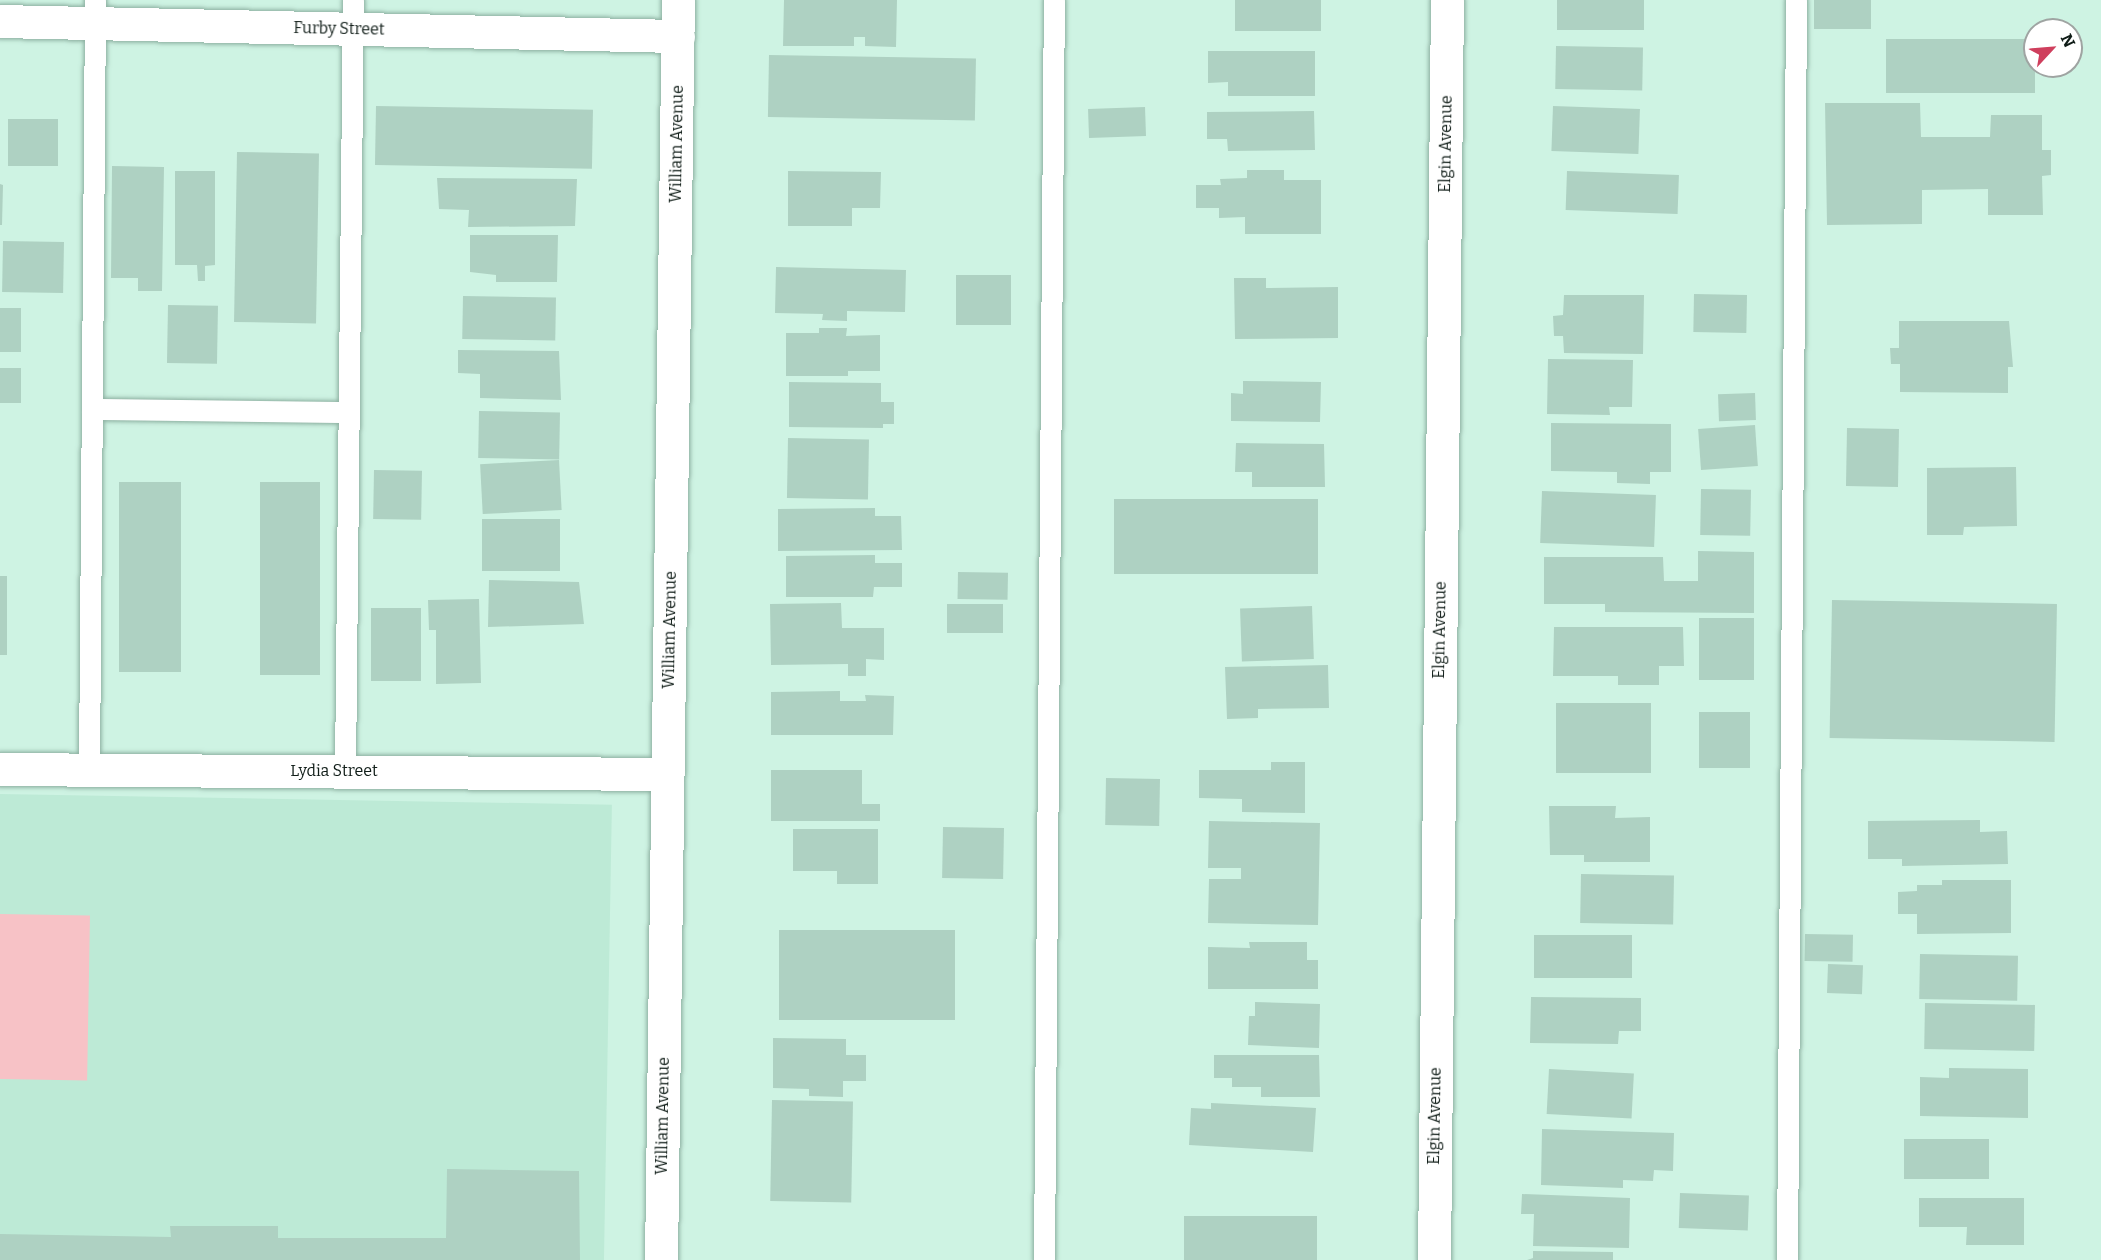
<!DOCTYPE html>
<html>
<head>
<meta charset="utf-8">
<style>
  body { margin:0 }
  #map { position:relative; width:2101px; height:1260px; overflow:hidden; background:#cef3e3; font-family:Bitter,serif }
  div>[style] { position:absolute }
  .built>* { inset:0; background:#bdead6; transform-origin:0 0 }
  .green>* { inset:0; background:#f7c2c6; transform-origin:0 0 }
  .building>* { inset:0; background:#aed1c2; transform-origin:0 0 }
  .roads { filter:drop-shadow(0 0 2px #8db0a1) drop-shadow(0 0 2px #8db0a1) }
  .lane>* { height:21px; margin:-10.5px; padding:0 10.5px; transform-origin:10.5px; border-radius:10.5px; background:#fff }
  .street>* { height:33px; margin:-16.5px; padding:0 16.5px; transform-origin:16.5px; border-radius:16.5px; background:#fff }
  .secondary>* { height:33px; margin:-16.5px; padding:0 16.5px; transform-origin:16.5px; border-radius:16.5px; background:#fff }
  span { translate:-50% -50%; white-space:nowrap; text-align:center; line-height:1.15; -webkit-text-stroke:5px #fff; paint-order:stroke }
  .street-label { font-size:16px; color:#0f1c17 }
  .north { position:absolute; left:2023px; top:18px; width:60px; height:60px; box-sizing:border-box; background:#fff; border:2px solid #9fa4a2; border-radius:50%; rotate:64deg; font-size:16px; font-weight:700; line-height:24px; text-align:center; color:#0f1c17 }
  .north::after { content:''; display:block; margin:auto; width:21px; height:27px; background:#cf3f5d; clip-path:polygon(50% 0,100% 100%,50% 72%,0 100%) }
</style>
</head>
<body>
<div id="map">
  <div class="built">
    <div style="left:0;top:794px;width:612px;height:466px;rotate:1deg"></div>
  </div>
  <div class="green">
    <div style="left:0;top:914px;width:90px;height:165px;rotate:1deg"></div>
  </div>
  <div class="building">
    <div style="clip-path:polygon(784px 0,897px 0,896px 47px,865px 46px,865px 37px,854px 37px,854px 46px,783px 46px)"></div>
    <div style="left:1235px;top:0;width:86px;height:31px"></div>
    <div style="left:1557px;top:0;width:87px;height:30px"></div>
    <div style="left:1814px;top:0;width:57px;height:29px"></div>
    <div style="left:1886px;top:39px;width:149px;height:54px"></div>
    <div style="left:1556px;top:46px;width:87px;height:43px;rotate:1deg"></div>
    <div style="clip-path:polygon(1208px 51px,1315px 51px,1315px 96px,1228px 96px,1228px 82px,1208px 83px)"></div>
    <div style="left:769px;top:55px;width:207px;height:62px;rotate:1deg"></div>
    <div style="clip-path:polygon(1825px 103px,1920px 103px,1921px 137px,1990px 137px,1991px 115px,2042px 115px,2042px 150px,2051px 150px,2051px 175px,2042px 176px,2043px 215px,1988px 215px,1988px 189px,1922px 190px,1922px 224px,1827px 225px)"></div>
    <div style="left:376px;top:106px;width:217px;height:59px;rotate:1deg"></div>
    <div style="left:1553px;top:106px;width:87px;height:45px;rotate:2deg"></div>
    <div style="left:1145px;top:107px;width:29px;height:57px;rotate:88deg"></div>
    <div style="clip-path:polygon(1314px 111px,1315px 150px,1228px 151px,1227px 139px,1207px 139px,1207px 112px)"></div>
    <div style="left:8px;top:119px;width:50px;height:47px"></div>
    <div style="left:237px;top:152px;width:82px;height:170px;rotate:1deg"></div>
    <div style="clip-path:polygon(112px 166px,164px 167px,162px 291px,138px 291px,138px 278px,111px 278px)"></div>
    <div style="clip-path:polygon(1247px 170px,1284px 170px,1284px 180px,1321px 180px,1321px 234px,1245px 234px,1245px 217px,1219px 218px,1219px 208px,1196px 208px,1196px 185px,1221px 185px,1220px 179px,1247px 178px)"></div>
    <div style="clip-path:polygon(175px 171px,215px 171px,215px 265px,205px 266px,205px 281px,198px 281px,197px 265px,175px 265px)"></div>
    <div style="clip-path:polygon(788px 171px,881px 172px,880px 208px,852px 208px,852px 226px,788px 226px)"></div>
    <div style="left:1567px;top:171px;width:112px;height:39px;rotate:2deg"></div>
    <div style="clip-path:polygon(437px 178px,577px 179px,575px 226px,468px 227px,469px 210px,439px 209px)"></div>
    <div style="clip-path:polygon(0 184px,3px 185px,2px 225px,0 225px)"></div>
    <div style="clip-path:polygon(470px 235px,558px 235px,557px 282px,496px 282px,496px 275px,470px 272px)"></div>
    <div style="left:3px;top:241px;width:61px;height:51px;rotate:1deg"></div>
    <div style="clip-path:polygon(776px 267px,906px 270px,905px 312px,847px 311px,847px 321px,822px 320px,823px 314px,775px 313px)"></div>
    <div style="left:956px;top:275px;width:55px;height:50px"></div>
    <div style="clip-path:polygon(1234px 278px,1266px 278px,1266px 288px,1338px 287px,1338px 338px,1235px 339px)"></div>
    <div style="left:1694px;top:294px;width:53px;height:38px;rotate:1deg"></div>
    <div style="clip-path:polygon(1564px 295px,1644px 295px,1643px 354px,1564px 353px,1563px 336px,1554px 336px,1553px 316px,1563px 315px)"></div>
    <div style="left:463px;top:296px;width:93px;height:43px;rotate:1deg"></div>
    <div style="left:168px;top:305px;width:50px;height:58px;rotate:1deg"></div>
    <div style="left:0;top:308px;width:21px;height:44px"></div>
    <div style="clip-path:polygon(1899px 321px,2009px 321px,2013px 367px,2008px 367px,2008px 393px,1900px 392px,1900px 364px,1891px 364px,1890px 348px,1899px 348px)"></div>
    <div style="clip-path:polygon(819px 328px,847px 328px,846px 336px,880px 335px,880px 371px,848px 371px,848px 376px,786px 376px,786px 333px,819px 333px)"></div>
    <div style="clip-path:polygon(458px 350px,559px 351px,561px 400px,480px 398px,480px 374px,458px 373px)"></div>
    <div style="clip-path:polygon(1548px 359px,1633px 360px,1632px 407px,1609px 407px,1610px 415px,1547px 414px)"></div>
    <div style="left:0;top:368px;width:21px;height:35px"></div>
    <div style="clip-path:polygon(1243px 381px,1321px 382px,1320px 422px,1231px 421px,1231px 393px,1243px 394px)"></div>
    <div style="clip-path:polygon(789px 382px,881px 383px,881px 402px,894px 402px,894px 424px,883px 424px,883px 428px,789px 427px)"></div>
    <div style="left:1755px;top:393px;width:27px;height:37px;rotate:88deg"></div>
    <div style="left:479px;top:411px;width:81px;height:47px;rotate:1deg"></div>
    <div style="clip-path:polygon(1551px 423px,1671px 424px,1671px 472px,1650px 472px,1650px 484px,1617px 483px,1617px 472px,1551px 471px)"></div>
    <div style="left:1755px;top:425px;width:41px;height:57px;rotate:86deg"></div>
    <div style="left:1847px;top:428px;width:52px;height:58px;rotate:1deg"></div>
    <div style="left:788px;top:438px;width:81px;height:60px;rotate:1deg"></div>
    <div style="clip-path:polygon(1236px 443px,1324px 444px,1325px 487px,1252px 487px,1252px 472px,1235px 472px)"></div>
    <div style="left:559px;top:460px;width:50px;height:79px;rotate:87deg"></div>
    <div style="clip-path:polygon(2016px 467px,2017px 526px,1964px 527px,1963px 535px,1927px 535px,1927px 468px)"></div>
    <div style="left:374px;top:470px;width:48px;height:49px;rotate:1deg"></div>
    <div style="left:119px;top:482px;width:62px;height:190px"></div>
    <div style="left:260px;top:482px;width:60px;height:193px"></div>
    <div style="left:1701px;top:489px;width:50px;height:46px;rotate:1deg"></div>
    <div style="left:1542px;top:491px;width:114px;height:52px;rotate:2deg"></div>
    <div style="left:1114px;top:499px;width:204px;height:75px"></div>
    <div style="clip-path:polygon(875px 508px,875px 516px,901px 516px,902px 550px,778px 551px,778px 509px)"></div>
    <div style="left:482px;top:519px;width:78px;height:52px"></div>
    <div style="clip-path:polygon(1698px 551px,1754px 552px,1754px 613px,1605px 612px,1605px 604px,1544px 604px,1544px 557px,1663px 557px,1664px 581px,1698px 581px)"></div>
    <div style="clip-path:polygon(875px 555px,875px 563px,902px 563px,902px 587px,874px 587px,873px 597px,786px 597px,786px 556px)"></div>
    <div style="left:958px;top:572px;width:50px;height:27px;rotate:1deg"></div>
    <div style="left:0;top:576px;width:7px;height:79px"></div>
    <div style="clip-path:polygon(489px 580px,579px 582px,584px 624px,488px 627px)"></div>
    <div style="clip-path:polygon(479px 599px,481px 683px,436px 684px,436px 630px,429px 630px,428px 600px)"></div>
    <div style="left:1832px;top:600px;width:225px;height:138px;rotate:1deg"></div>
    <div style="clip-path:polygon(841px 603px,842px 628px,884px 628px,884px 660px,866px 659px,866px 676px,848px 676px,848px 664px,771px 665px,770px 604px)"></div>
    <div style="left:947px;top:604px;width:56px;height:29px"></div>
    <div style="left:1312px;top:606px;width:53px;height:72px;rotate:88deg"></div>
    <div style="left:371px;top:608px;width:50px;height:73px"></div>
    <div style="left:1699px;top:618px;width:55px;height:62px"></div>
    <div style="clip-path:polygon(1554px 627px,1683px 627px,1684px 666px,1659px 666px,1659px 685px,1618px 685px,1618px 676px,1553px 676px)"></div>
    <div style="clip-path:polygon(1328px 665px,1329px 708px,1258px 709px,1258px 718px,1227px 719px,1225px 667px)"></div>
    <div style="clip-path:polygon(840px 691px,840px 701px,866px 701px,865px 695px,894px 696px,893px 735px,771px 735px,771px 692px)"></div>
    <div style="left:1556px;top:703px;width:95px;height:70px"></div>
    <div style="left:1699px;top:712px;width:51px;height:56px"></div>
    <div style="clip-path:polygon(1271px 762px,1305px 762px,1305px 813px,1242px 812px,1242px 799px,1199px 798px,1199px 770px,1271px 770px)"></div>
    <div style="clip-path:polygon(771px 770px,862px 770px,862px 804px,880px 804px,880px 821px,771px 821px)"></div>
    <div style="left:1106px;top:778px;width:54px;height:47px;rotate:1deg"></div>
    <div style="clip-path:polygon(1549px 806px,1616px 806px,1615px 818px,1650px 817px,1650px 862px,1584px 862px,1584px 855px,1550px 855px)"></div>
    <div style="clip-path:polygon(1980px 820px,1980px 832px,2007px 831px,2008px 864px,1902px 866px,1902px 859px,1868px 859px,1868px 821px)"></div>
    <div style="clip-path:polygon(1209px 821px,1320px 823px,1318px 925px,1208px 923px,1209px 879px,1241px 879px,1241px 868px,1208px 868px)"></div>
    <div style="left:943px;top:827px;width:61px;height:51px;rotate:1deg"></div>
    <div style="clip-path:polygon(793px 829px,878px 829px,878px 884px,837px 884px,837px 871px,793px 871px)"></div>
    <div style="left:1581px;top:874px;width:93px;height:49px;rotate:1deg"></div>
    <div style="clip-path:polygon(1942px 880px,2011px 880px,2011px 933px,1917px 934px,1917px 914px,1898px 914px,1898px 892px,1917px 891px,1917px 885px,1942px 885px)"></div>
    <div style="left:779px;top:930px;width:176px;height:90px"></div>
    <div style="left:1805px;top:934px;width:48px;height:27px;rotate:1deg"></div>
    <div style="left:1534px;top:935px;width:98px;height:43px"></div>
    <div style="clip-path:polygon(1249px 942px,1307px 942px,1307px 960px,1318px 960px,1318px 989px,1208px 989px,1208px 947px,1250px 948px)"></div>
    <div style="left:1920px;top:954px;width:98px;height:45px;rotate:1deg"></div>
    <div style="left:1828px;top:964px;width:35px;height:29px;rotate:2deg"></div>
    <div style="clip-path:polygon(1531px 997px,1641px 998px,1641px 1031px,1619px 1031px,1618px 1044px,1530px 1043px)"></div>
    <div style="clip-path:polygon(1255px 1002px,1320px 1004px,1319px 1048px,1248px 1045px,1249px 1016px,1255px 1016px)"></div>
    <div style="left:1925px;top:1003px;width:110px;height:46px;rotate:1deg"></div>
    <div style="clip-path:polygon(773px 1038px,846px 1039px,846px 1055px,866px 1055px,866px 1081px,843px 1081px,843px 1097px,809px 1096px,809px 1089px,773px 1088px)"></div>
    <div style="clip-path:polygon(1214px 1055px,1319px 1055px,1320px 1097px,1261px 1097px,1261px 1087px,1232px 1087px,1232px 1078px,1214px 1078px)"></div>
    <div style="clip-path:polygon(1949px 1068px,2028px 1069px,2028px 1118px,1920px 1116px,1920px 1077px,1949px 1078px)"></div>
    <div style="left:1549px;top:1069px;width:85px;height:45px;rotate:3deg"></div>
    <div style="left:772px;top:1100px;width:81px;height:101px;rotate:1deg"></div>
    <div style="clip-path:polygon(1211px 1103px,1316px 1108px,1313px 1152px,1189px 1145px,1191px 1108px,1211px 1109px)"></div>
    <div style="clip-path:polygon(1542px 1129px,1674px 1133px,1673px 1171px,1654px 1170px,1653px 1181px,1623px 1180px,1623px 1188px,1541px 1185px)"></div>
    <div style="left:1904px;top:1139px;width:85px;height:40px"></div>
    <div style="clip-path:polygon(447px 1169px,579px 1171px,580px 1260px,0 1260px,0 1234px,171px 1237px,170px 1226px,278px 1226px,278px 1238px,446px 1238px)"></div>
    <div style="left:1680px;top:1193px;width:69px;height:35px;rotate:2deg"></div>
    <div style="clip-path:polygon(1522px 1194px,1630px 1198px,1629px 1248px,1533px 1246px,1534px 1214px,1521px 1214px)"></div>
    <div style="clip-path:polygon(1919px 1198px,2024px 1198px,2024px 1245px,1966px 1245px,1967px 1227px,1919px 1227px)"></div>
    <div style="left:1184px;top:1216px;width:133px;height:44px"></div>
    <div style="clip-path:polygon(1533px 1251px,1613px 1252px,1613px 1260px,1527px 1260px,1533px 1258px)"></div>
  </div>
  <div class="roads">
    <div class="lane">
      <div style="left:92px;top:409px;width:256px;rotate:0.7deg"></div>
      <div style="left:89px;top:769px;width:769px;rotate:-89.55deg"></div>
      <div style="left:345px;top:771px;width:771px;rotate:-89.41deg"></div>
      <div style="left:1044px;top:1260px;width:1260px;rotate:-89.55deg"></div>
      <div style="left:1787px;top:1260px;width:1260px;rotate:-89.59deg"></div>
    </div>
    <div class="street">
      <div style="left:0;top:21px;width:678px;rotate:1.27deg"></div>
      <div style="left:0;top:769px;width:667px;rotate:0.43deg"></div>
      <div style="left:1434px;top:1260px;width:1260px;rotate:-89.41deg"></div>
    </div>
    <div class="secondary">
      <div style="left:661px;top:1260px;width:1260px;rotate:-89.23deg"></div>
    </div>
  </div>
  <div class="street-label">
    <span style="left:339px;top:29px;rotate:1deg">Furby Street</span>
    <span style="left:677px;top:144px;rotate:-89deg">William Avenue</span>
    <span style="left:1446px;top:144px;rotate:-89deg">Elgin Avenue</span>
    <span style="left:670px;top:630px;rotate:-89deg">William Avenue</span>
    <span style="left:1440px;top:630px;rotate:-89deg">Elgin Avenue</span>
    <span style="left:334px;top:771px">Lydia Street</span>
    <span style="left:663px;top:1116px;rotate:-89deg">William Avenue</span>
    <span style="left:1435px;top:1116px;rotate:-89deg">Elgin Avenue</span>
  </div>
  <div class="north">N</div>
</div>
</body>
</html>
